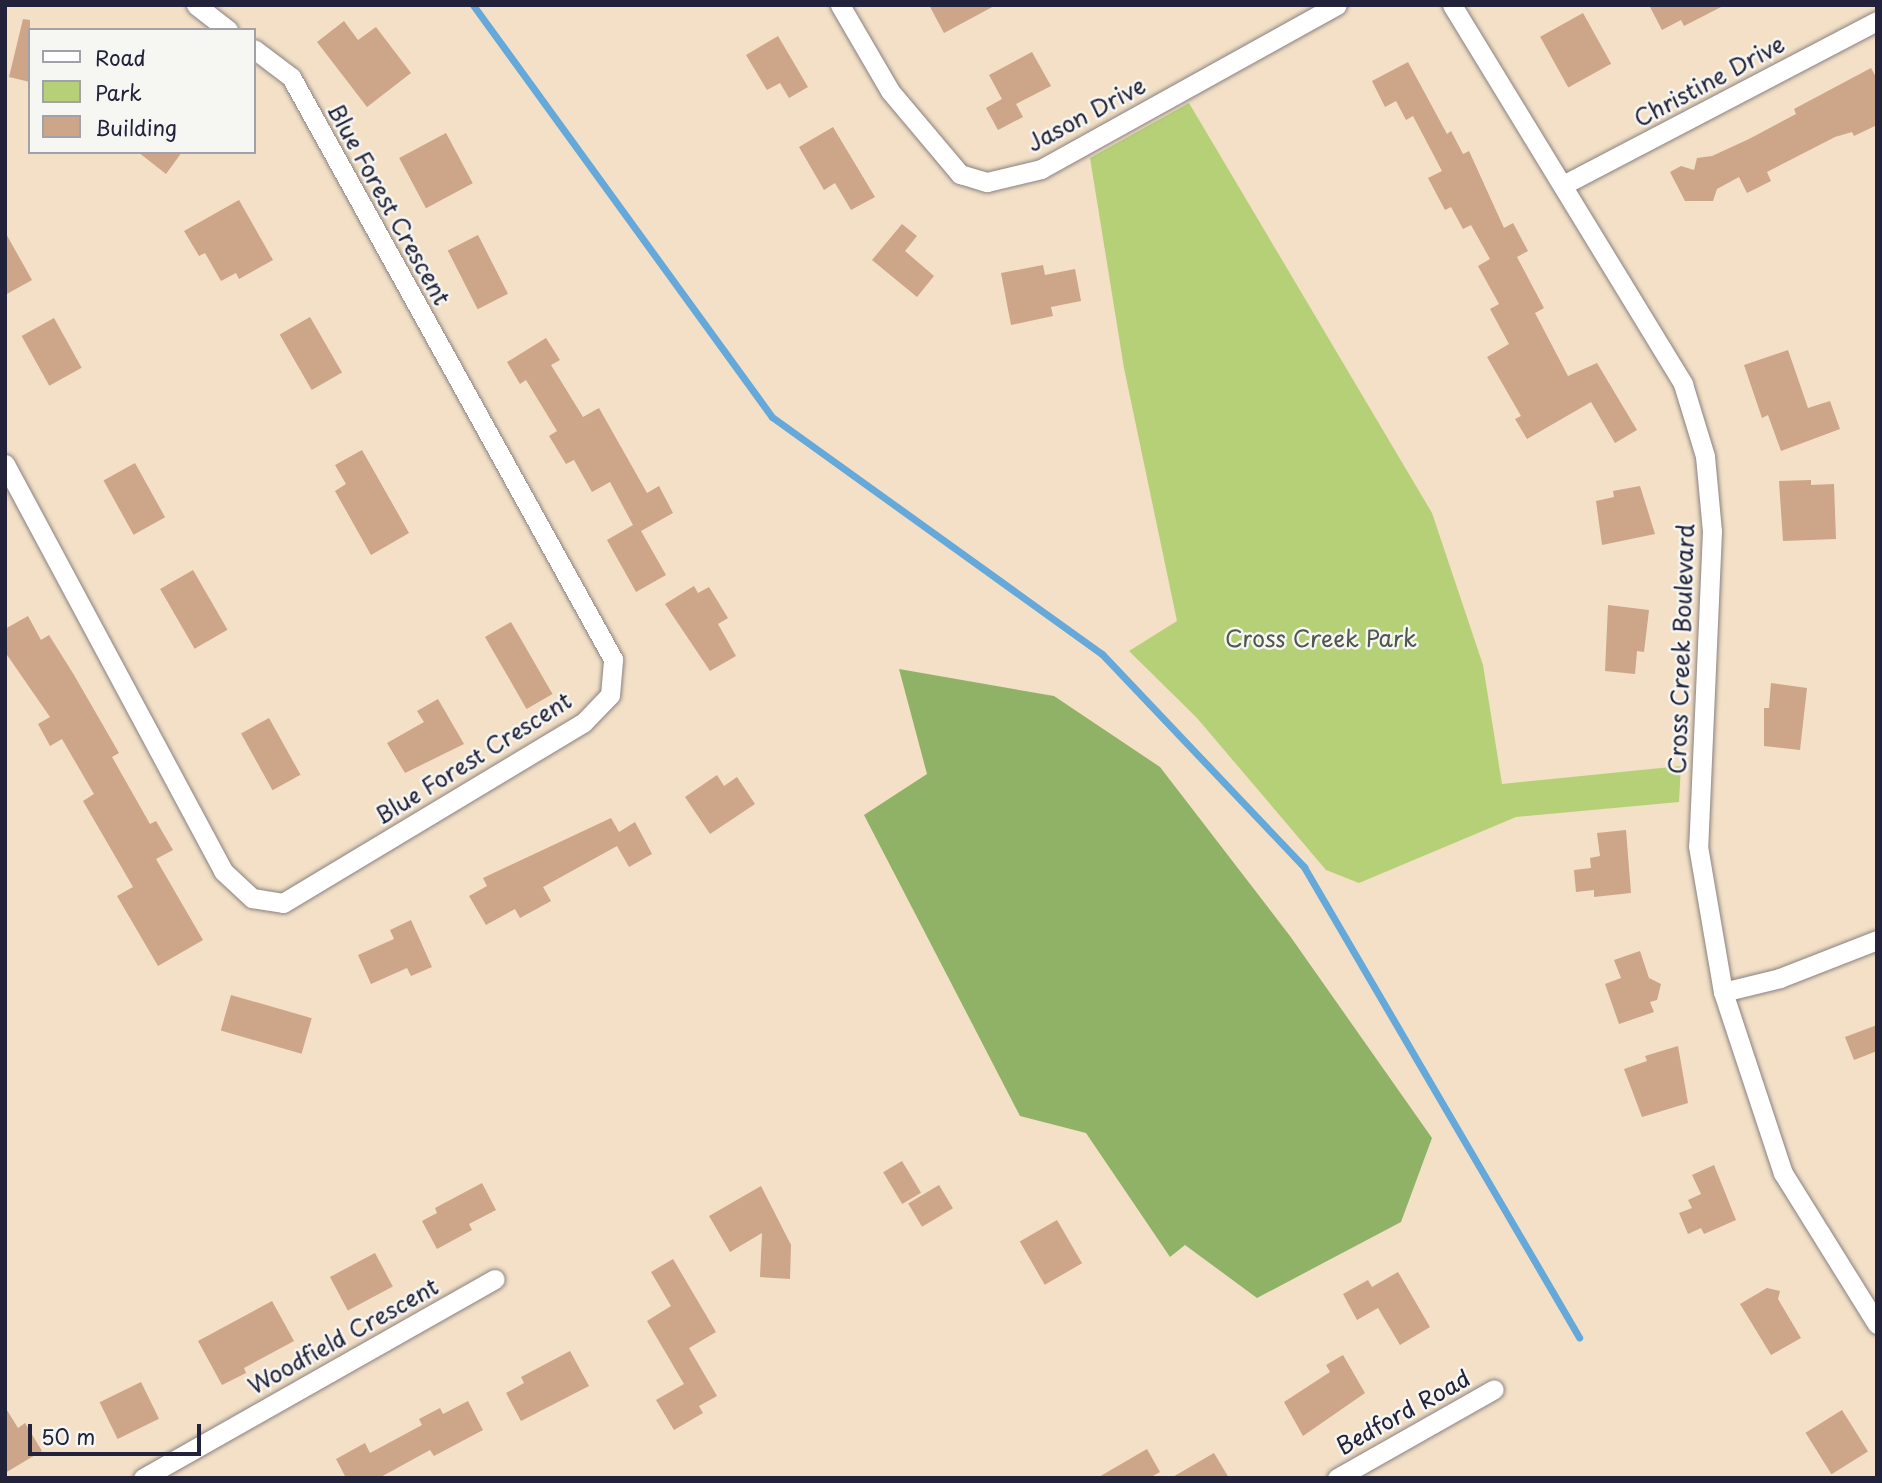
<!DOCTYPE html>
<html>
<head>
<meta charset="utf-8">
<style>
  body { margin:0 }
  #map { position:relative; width:1882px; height:1483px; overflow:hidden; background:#f3e0c6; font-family:"Playpen Sans",sans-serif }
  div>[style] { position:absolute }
  .green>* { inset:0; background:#b5d076 }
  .forest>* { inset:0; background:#90b267 }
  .stream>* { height:7px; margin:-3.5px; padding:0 3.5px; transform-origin:3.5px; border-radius:3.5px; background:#65a8da }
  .building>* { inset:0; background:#cda589; transform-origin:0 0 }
  .roads { filter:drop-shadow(0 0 2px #8a8180) drop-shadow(0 0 2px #8a8180) }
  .minor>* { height:19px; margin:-9.5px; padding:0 9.5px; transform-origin:9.5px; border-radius:9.5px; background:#fff }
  span { translate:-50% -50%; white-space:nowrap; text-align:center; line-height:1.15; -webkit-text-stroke:5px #f6f6f2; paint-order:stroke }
  .street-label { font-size:23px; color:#22223b }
  .park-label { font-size:23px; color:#4e564d }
  .frame { position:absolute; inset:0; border:7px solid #22223b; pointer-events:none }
  .legend { position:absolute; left:28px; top:28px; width:228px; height:126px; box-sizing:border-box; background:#f6f6f2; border:2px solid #a1a1a9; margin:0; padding:9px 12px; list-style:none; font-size:21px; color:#22223b }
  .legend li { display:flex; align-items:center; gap:14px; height:35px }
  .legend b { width:35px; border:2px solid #a1a1a9 }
  .scale { position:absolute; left:28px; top:1424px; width:173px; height:32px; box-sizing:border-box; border:4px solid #22223b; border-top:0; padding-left:9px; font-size:21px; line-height:24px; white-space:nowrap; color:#22223b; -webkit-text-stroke:5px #f6f6f2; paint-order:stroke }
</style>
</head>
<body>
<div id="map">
  <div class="green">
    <div style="clip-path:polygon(1189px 103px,1432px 513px,1483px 665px,1502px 784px,1681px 766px,1679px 802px,1516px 817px,1359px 883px,1326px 870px,1197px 718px,1129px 651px,1177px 621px,1124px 368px,1090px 158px)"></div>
  </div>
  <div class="forest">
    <div style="clip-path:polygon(899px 669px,1054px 696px,1160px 767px,1290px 936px,1432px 1138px,1401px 1222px,1257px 1298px,1185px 1245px,1170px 1257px,1086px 1133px,1020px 1116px,864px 815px,927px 774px)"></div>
  </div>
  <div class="stream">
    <div style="left:473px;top:5px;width:509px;rotate:54.03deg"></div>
    <div style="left:772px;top:417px;width:406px;rotate:35.7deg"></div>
    <div style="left:1102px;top:654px;width:294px;rotate:46.5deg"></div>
    <div style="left:1304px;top:867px;width:545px;rotate:59.67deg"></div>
  </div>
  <div class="building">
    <div style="clip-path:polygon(929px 5px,996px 5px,944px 33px)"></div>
    <div style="clip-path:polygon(1649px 5px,1725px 5px,1684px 26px,1681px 20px,1662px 30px)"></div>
    <div style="left:1583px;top:13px;width:58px;height:49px;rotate:61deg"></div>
    <div style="clip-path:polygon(23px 19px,30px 20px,30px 82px,9px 77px)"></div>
    <div style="clip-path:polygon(344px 21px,358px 40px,376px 27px,411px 73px,367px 107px,317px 42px)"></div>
    <div style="clip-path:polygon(778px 36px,808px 87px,789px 98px,780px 83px,767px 90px,746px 55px)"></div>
    <div style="clip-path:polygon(1032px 52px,1051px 86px,1016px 104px,1023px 117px,998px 130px,986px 108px,1002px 99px,989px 75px)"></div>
    <div style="clip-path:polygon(1408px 62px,1447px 134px,1451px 131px,1463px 154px,1469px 151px,1504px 228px,1513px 223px,1528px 251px,1517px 257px,1544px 308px,1535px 313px,1568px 376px,1597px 363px,1637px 430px,1615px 443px,1591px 402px,1527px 439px,1515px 419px,1521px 416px,1487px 357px,1509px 344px,1490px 309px,1499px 304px,1478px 266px,1490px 259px,1471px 225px,1463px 229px,1451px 207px,1445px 210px,1428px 178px,1442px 171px,1413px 116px,1406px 120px,1396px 101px,1385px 107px,1372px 81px)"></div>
    <div style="clip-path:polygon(1871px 68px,1877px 79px,1877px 125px,1854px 136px,1852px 132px,1835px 137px,1767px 172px,1771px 181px,1747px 193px,1739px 177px,1717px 189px,1713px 201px,1685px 201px,1670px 172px,1681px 166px,1694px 170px,1697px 158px,1712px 156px,1749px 139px,1796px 114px,1794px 109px)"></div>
    <div style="clip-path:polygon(833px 127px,875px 197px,851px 210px,835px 183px,824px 190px,799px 147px)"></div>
    <div style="left:446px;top:133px;width:57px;height:53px;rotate:62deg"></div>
    <div style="clip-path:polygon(138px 152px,182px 152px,166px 174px)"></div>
    <div style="clip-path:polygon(239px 200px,273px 260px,239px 279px,236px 273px,221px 281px,205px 253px,199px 256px,184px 231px)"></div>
    <div style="clip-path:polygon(902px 224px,917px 236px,905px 251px,934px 276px,917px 297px,872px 260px)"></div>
    <div style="clip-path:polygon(5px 232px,32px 280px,5px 295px)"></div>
    <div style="left:478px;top:235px;width:66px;height:34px;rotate:63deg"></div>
    <div style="clip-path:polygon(1043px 265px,1045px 275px,1075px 269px,1081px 301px,1051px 307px,1053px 316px,1011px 325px,1001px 273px)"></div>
    <div style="left:310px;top:317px;width:64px;height:35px;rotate:60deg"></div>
    <div style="left:54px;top:318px;width:57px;height:37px;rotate:61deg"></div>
    <div style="clip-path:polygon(546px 338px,560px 360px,551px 365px,583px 417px,599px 408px,647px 493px,659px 486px,673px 513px,641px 531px,666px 575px,636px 592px,607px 540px,633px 525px,610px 482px,592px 492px,574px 460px,566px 464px,549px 436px,557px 431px,526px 380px,520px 384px,507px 362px)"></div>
    <div style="clip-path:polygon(1788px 350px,1808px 408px,1830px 401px,1840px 429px,1781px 451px,1768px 415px,1762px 418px,1744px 365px)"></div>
    <div style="clip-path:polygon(362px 450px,409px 533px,371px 555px,335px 491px,346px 484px,335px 465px)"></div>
    <div style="left:135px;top:463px;width:62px;height:36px;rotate:61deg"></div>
    <div style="clip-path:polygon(1811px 480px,1811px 485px,1834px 484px,1836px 539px,1783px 541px,1779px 481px)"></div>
    <div style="clip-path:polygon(1640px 486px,1655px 534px,1602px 545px,1596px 501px,1614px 497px,1613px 491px)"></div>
    <div style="left:193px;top:570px;width:69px;height:38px;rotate:60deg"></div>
    <div style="clip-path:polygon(694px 586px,698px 593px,709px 587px,728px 618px,718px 624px,736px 656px,710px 671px,665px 604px)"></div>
    <div style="clip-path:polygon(1608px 605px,1649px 610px,1644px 652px,1637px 651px,1635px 674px,1605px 671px)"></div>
    <div style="clip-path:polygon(28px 616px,41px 640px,49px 635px,74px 675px,119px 753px,112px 757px,150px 824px,156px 821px,173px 850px,156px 859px,203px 940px,158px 966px,117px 896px,133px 887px,83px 801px,94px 794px,62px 739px,50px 746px,38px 724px,50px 717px,5px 652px,5px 629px)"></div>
    <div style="left:511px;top:622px;width:83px;height:30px;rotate:60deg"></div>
    <div style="clip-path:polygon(1771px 683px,1807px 688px,1800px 750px,1764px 746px,1764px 708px,1769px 708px)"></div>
    <div style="clip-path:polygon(438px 699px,464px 744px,405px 773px,387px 743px,424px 722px,417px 711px)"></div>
    <div style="left:269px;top:718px;width:65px;height:32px;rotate:61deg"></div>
    <div style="clip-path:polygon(717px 775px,724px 786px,737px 777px,755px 804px,710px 834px,685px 797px)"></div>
    <div style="clip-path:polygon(611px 818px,619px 832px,635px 822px,652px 854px,629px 867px,617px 846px,543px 887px,551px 901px,520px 918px,515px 909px,486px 925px,469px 896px,487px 886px,483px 878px)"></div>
    <div style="clip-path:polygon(1626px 830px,1631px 893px,1594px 897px,1594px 890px,1576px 892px,1574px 870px,1591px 868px,1590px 858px,1600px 856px,1597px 833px)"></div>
    <div style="clip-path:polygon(411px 920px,432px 967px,411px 976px,407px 968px,371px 984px,358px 955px,394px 939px,390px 930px)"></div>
    <div style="clip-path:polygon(1640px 951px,1649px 978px,1661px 984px,1657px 1000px,1650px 1002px,1654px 1012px,1619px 1024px,1605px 984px,1621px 978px,1614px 960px)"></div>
    <div style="left:231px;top:995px;width:84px;height:37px;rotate:16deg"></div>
    <div style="clip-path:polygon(1877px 1025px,1877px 1051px,1854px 1060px,1845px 1037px)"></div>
    <div style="clip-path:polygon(1678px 1046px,1688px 1103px,1642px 1117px,1624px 1069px,1647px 1061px,1645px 1056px)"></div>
    <div style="left:902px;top:1161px;width:37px;height:22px;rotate:59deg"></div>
    <div style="clip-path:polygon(1714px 1165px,1736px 1220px,1704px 1234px,1701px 1228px,1688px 1234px,1679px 1213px,1692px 1208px,1688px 1200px,1701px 1194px,1692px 1175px)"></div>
    <div style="clip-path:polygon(482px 1183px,496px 1210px,469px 1224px,472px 1230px,437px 1249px,422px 1221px,437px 1213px,435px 1208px)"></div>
    <div style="left:939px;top:1185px;width:27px;height:36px;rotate:59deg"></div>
    <div style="clip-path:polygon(761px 1186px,791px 1245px,790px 1279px,760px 1277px,762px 1233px,730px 1252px,709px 1216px)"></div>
    <div style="left:1057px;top:1220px;width:50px;height:43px;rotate:60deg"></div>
    <div style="left:375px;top:1253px;width:38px;height:51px;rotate:62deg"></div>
    <div style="clip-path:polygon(673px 1259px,716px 1332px,689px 1348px,717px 1396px,699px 1406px,703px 1413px,674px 1430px,656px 1400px,684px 1384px,647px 1321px,671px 1306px,651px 1272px)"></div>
    <div style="clip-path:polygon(1398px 1272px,1430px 1327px,1400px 1345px,1378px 1308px,1357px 1320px,1343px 1294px,1368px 1280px,1372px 1287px)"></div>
    <div style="clip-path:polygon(1767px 1288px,1780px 1291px,1778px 1299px,1801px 1338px,1771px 1355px,1740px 1304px)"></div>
    <div style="clip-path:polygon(272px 1301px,294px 1341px,244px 1368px,246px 1373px,222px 1385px,198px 1341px)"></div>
    <div style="clip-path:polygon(570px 1351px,589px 1386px,521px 1421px,506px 1393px,524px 1383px,521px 1377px)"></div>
    <div style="clip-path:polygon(1343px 1355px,1365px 1393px,1303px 1436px,1284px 1402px,1330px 1372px,1326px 1365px)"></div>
    <div style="left:141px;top:1382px;width:41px;height:46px;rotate:64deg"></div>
    <div style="clip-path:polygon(468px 1401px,483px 1430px,434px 1456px,430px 1450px,379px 1478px,346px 1478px,336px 1459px,365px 1443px,370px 1453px,422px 1425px,419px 1419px,440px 1408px,443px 1414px)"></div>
    <div style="clip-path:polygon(5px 1407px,18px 1428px,25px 1423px,42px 1451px,5px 1473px)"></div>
    <div style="left:1842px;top:1410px;width:49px;height:43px;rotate:58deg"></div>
    <div style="clip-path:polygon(1147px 1449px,1160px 1472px,1149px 1478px,1097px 1478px)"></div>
    <div style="clip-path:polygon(1214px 1453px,1229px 1478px,1171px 1478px)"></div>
  </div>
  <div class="roads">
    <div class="minor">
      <div style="left:196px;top:5px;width:41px;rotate:38deg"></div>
      <div style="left:840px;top:5px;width:99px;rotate:59.8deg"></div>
      <div style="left:890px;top:91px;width:109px;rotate:49.9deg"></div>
      <div style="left:960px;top:174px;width:28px;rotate:17deg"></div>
      <div style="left:987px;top:182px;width:56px;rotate:-13.5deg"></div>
      <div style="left:1041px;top:169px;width:338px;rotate:-29deg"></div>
      <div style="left:1452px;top:5px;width:444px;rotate:58.6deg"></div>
      <div style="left:1683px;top:384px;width:75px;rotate:73deg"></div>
      <div style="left:1705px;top:456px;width:75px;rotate:84.7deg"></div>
      <div style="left:1712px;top:531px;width:315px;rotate:92.5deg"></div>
      <div style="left:1698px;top:846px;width:148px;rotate:80.3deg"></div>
      <div style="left:1723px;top:992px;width:191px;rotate:71.7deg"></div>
      <div style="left:1783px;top:1173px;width:178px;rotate:58.1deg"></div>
      <div style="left:1563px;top:185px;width:354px;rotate:-27.6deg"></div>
      <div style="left:5px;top:464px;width:462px;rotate:61.8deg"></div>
      <div style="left:223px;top:871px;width:40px;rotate:43deg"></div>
      <div style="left:252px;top:898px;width:31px;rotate:9deg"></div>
      <div style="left:283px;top:903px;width:350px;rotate:-31deg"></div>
      <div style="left:583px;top:723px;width:39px;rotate:-46deg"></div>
      <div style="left:610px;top:695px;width:36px;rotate:-85deg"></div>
      <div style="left:613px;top:659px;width:665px;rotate:-118.95deg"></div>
      <div style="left:291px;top:77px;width:46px;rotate:-142.9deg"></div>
      <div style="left:1723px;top:992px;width:59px;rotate:-13.8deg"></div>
      <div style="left:1780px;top:978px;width:104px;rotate:-21.4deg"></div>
      <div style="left:143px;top:1478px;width:404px;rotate:-29.5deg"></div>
      <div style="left:1337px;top:1478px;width:180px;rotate:-29.5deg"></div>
    </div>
  </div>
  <div class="street-label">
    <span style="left:1709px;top:81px;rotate:-28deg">Christine Drive</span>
    <span style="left:1086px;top:114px;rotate:-28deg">Jason Drive</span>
    <span style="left:389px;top:204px;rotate:61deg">Blue Forest Crescent</span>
    <span style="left:1681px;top:649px;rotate:-88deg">Cross Creek Boulevard</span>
    <span style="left:473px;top:758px;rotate:-32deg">Blue Forest Crescent</span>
    <span style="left:343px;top:1336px;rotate:-29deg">Woodfield Crescent</span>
    <span style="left:1403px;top:1412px;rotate:-29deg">Bedford Road</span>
  </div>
  <div class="park-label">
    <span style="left:1321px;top:638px">Cross Creek Park</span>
  </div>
  <div class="frame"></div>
  <ul class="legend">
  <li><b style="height:9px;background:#fff"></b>Road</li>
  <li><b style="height:19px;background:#b5d076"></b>Park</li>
  <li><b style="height:19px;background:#cda589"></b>Building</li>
  </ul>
  <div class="scale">50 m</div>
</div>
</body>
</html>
